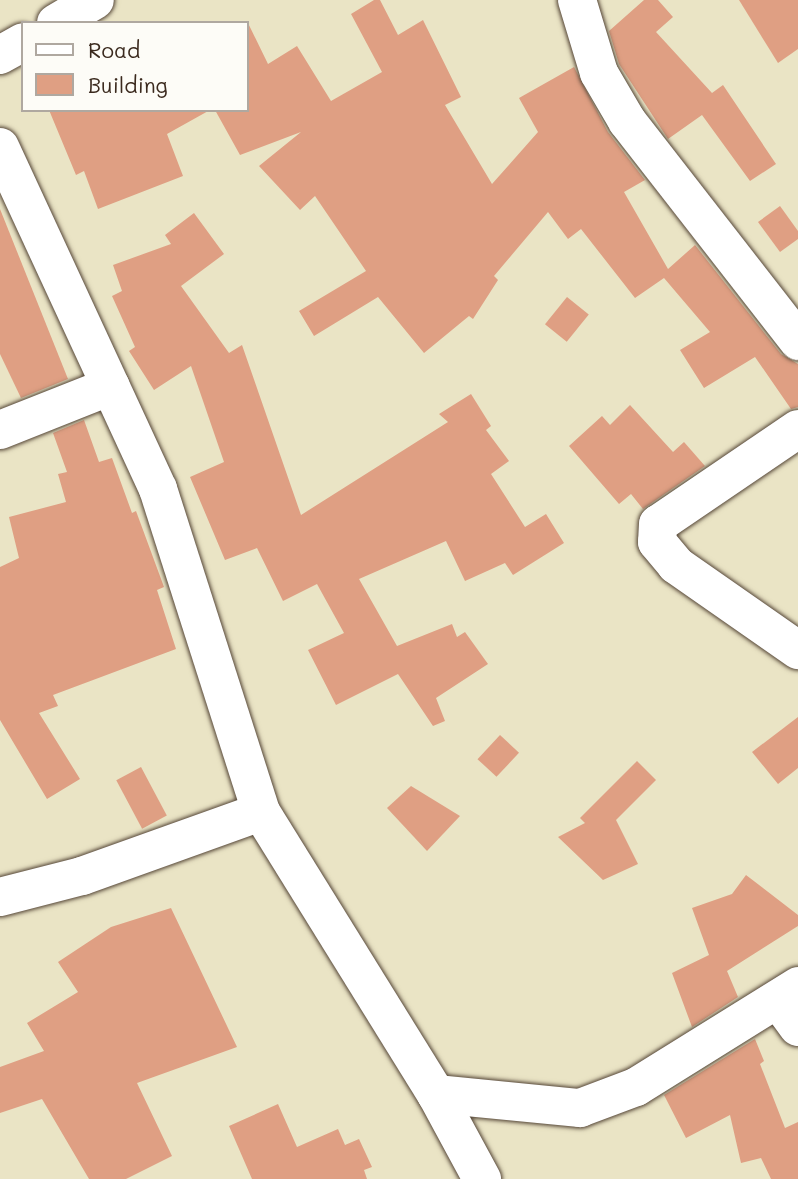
<!DOCTYPE html>
<html>
<head>
<meta charset="utf-8">
<style>
  body { margin:0 }
  #map { position:relative; width:798px; height:1179px; overflow:hidden; background:#eae4c5; font-family:Mali,sans-serif }
  div>[style] { position:absolute }
  .building>* { inset:0; background:#df9f83; transform-origin:0 0 }
  .roads { filter:drop-shadow(0 0 2px #554637) drop-shadow(0 0 2px #554637) }
  .minor>* { height:38px; margin:-19px; padding:0 19px; transform-origin:19px; border-radius:19px; background:#fff }
  span { translate:-50% -50%; white-space:nowrap; text-align:center; line-height:1.15; -webkit-text-stroke:7px #fdfcf7; paint-order:stroke }
  .legend { position:absolute; left:21px; top:21px; width:228px; height:91px; box-sizing:border-box; background:#fdfcf7; border:2px solid #afa8a0; margin:0; padding:9px 12px; list-style:none; font-size:21px; color:#3b2a1e }
  .legend li { display:flex; align-items:center; gap:14px; height:35px }
  .legend b { width:35px; border:2px solid #afa8a0 }
</style>
</head>
<body>
<div id="map">
  <div class="building">
    <div style="clip-path:polygon(374px 0,380px 0,398px 35px,423px 20px,461px 97px,445px 105px,492px 184px,538px 132px,519px 98px,574px 67px,608px 132px,645px 180px,624px 192px,668px 269px,695px 245px,781px 354px,798px 364px,798px 407px,791px 409px,755px 357px,704px 388px,680px 350px,710px 332px,664px 278px,635px 298px,581px 229px,568px 239px,548px 212px,494px 276px,498px 280px,473px 319px,469px 316px,424px 353px,378px 297px,314px 336px,299px 311px,366px 271px,315px 196px,300px 210px,259px 166px,301px 132px,240px 155px,215px 110px,247px 110px,247px 21px,268px 64px,297px 46px,331px 101px,382px 72px,351px 14px)"></div>
    <div style="clip-path:polygon(644px 0,658px 0,673px 17px,656px 32px,712px 93px,723px 85px,776px 164px,750px 181px,702px 115px,668px 139px,619px 64px,609px 31px)"></div>
    <div style="clip-path:polygon(739px 0,798px 0,798px 49px,778px 63px)"></div>
    <div style="clip-path:polygon(49px 110px,210px 110px,167px 134px,183px 176px,98px 209px,84px 171px,76px 175px)"></div>
    <div style="clip-path:polygon(780px 206px,798px 231px,798px 239px,780px 252px,758px 222px)"></div>
    <div style="clip-path:polygon(0 209px,68px 379px,21px 398px,0 354px)"></div>
    <div style="clip-path:polygon(194px 213px,224px 254px,181px 286px,229px 353px,242px 345px,301px 515px,448px 422px,439px 414px,471px 394px,491px 426px,486px 430px,509px 461px,491px 474px,525px 527px,546px 514px,564px 543px,513px 575px,505px 563px,465px 581px,446px 541px,359px 579px,397px 646px,452px 624px,457px 637px,465px 632px,488px 664px,436px 698px,445px 721px,433px 726px,398px 674px,336px 705px,308px 650px,344px 633px,317px 584px,283px 601px,257px 548px,225px 560px,190px 477px,224px 462px,191px 366px,154px 390px,129px 351px,135px 347px,112px 296px,122px 291px,113px 265px,171px 244px,165px 235px)"></div>
    <div style="left:567px;top:297px;width:28px;height:35px;rotate:39deg"></div>
    <div style="clip-path:polygon(630px 405px,673px 452px,684px 442px,705px 466px,643px 509px,631px 494px,619px 504px,569px 446px,602px 416px,610px 425px)"></div>
    <div style="clip-path:polygon(84px 420px,99px 462px,112px 458px,132px 513px,136px 511px,164px 587px,157px 590px,176px 649px,53px 695px,58px 706px,39px 713px,80px 779px,47px 799px,0 720px,0 567px,19px 558px,9px 517px,66px 502px,58px 474px,67px 472px,53px 433px)"></div>
    <div style="clip-path:polygon(798px 717px,798px 768px,778px 784px,752px 752px)"></div>
    <div style="left:500px;top:735px;width:26px;height:33px;rotate:43deg"></div>
    <div style="clip-path:polygon(637px 761px,656px 780px,616px 820px,638px 864px,603px 880px,558px 837px,585px 823px,580px 818px)"></div>
    <div style="left:141px;top:767px;width:55px;height:28px;rotate:62deg"></div>
    <div style="clip-path:polygon(411px 786px,460px 816px,427px 851px,387px 808px)"></div>
    <div style="clip-path:polygon(746px 875px,798px 915px,798px 926px,727px 971px,738px 997px,692px 1027px,672px 973px,709px 955px,692px 908px,732px 894px)"></div>
    <div style="clip-path:polygon(171px 908px,237px 1047px,137px 1083px,172px 1156px,126px 1179px,89px 1179px,42px 1099px,0 1113px,0 1067px,44px 1051px,27px 1023px,78px 992px,58px 962px,111px 927px)"></div>
    <div style="clip-path:polygon(755px 1039px,764px 1061px,760px 1064px,785px 1128px,798px 1122px,798px 1179px,771px 1179px,761px 1158px,741px 1163px,730px 1115px,686px 1138px,664px 1095px)"></div>
    <div style="clip-path:polygon(278px 1104px,297px 1147px,338px 1129px,345px 1145px,359px 1139px,372px 1167px,364px 1170px,367px 1179px,252px 1179px,229px 1126px)"></div>
  </div>
  <div class="roads">
    <div class="minor">
      <div style="left:577px;top:0;width:76px;rotate:73.2deg"></div>
      <div style="left:599px;top:73px;width:56px;rotate:59.7deg"></div>
      <div style="left:627px;top:121px;width:279px;rotate:52.1deg"></div>
      <div style="left:56px;top:23px;width:45px;rotate:-30.5deg"></div>
      <div style="left:0;top:55px;width:26px;rotate:-29deg"></div>
      <div style="left:0;top:147px;width:377px;rotate:65.2deg"></div>
      <div style="left:158px;top:489px;width:339px;rotate:72.3deg"></div>
      <div style="left:261px;top:812px;width:332px;rotate:58.2deg"></div>
      <div style="left:436px;top:1094px;width:97px;rotate:61.6deg"></div>
      <div style="left:798px;top:429px;width:169px;rotate:145.8deg"></div>
      <div style="left:658px;top:524px;width:18px;rotate:93deg"></div>
      <div style="left:657px;top:542px;width:30px;rotate:50deg"></div>
      <div style="left:676px;top:565px;width:149px;rotate:34.9deg"></div>
      <div style="left:0;top:430px;width:119px;rotate:-21.6deg"></div>
      <div style="left:0;top:897px;width:85px;rotate:-14.4deg"></div>
      <div style="left:82px;top:876px;width:190px;rotate:-19.7deg"></div>
      <div style="left:779px;top:1001px;width:32px;rotate:54deg"></div>
      <div style="left:436px;top:1094px;width:145px;rotate:5.6deg"></div>
      <div style="left:580px;top:1108px;width:60px;rotate:-20.6deg"></div>
      <div style="left:636px;top:1087px;width:191px;rotate:-31.9deg"></div>
    </div>
  </div>
  <ul class="legend">
  <li><b style="height:9px;background:#fff"></b>Road</li>
  <li><b style="height:19px;background:#df9f83"></b>Building</li>
  </ul>
</div>
</body>
</html>
